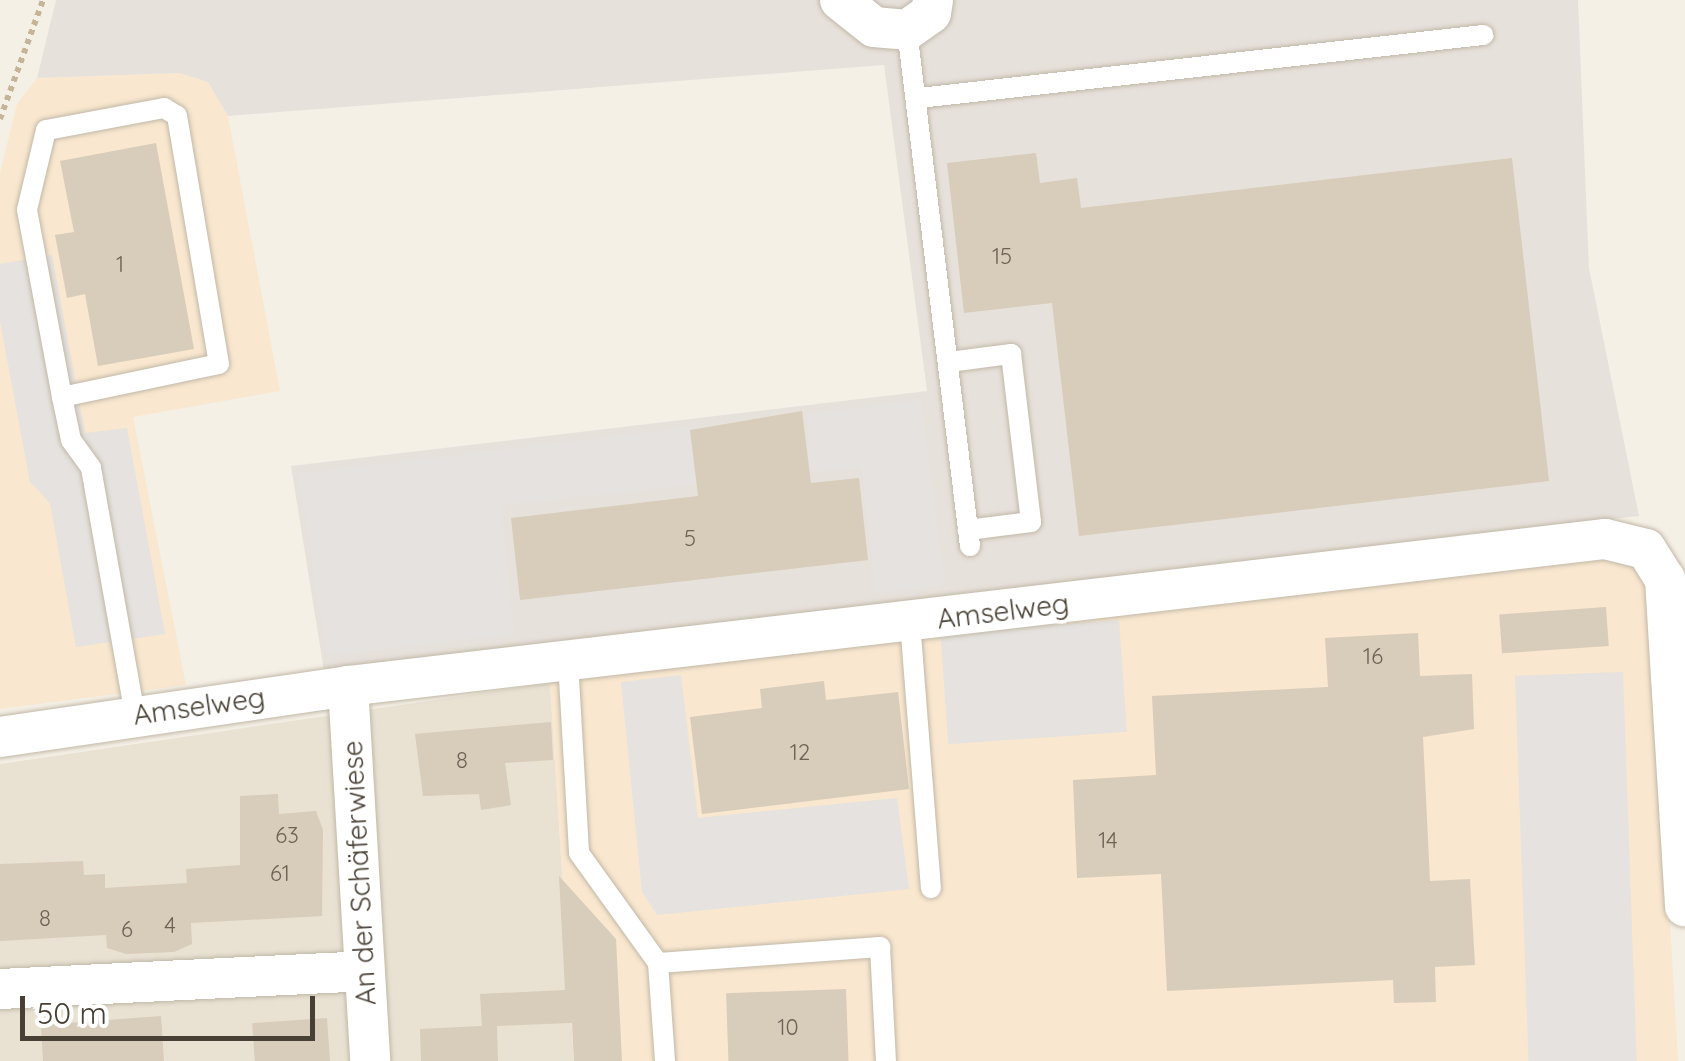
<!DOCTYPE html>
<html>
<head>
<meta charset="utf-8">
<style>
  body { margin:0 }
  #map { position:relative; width:1685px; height:1061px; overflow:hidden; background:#f5f0e6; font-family:Quicksand,sans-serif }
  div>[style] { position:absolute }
  .residential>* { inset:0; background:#e9e2d3 }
  .commercial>* { inset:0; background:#f9e7cf }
  .industrial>* { inset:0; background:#e7e1db }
  .parking>* { inset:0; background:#e5e2df; transform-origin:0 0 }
  .building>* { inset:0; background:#d8ccba; transform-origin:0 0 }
  .path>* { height:6px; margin-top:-3px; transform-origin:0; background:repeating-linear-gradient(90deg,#c5b497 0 5px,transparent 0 10px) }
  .roads { filter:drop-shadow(0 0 2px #c1b8a7) drop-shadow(0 0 2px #c1b8a7) }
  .service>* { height:20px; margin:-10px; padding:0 10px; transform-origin:10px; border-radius:10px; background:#fff }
  .minor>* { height:40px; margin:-20px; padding:0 20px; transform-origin:20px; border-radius:20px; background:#fff }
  span { translate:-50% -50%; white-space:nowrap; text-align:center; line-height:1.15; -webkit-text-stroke:8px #fff; paint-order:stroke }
  .number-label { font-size:22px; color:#6c6356 }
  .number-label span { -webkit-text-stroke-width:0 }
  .street-label { font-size:28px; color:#484034 }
  .scale { position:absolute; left:20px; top:996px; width:295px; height:45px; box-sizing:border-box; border:5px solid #484034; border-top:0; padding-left:12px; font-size:30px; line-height:35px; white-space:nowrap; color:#484034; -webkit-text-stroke:8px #fff; paint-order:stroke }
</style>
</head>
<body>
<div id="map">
  <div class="residential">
    <div style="clip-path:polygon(550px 683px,574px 1061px,0 1061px,0 764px)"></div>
  </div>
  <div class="commercial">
    <div style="clip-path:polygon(179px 73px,208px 82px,228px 116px,280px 391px,133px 417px,186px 685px,0 709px,0 173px,17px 104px,37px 78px)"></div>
    <div style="clip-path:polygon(1608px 555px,1635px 565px,1651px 587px,1678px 1061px,574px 1061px,550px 683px)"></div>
  </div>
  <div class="industrial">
    <div style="clip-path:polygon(56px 0,1578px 0,1589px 268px,1639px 516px,324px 671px,291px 466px,927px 391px,884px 65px,228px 116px,208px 82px,179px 73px,37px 78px)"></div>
  </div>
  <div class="parking">
    <div style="clip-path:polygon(52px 255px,85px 433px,127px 428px,165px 634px,76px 647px,50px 503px,30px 482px,0 321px,0 264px)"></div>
    <div style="clip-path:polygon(921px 400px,945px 585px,876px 593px,861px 467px,501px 505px,514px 634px,327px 655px,298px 474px,762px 419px,767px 451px,810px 446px,806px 414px)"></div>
    <div style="left:1119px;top:620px;width:112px;height:179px;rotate:86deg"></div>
    <div style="left:1623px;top:672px;width:389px;height:108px;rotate:88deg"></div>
    <div style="clip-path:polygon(681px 675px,698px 818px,897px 798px,909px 889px,657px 915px,642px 892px,621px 682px)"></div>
  </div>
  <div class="building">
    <div style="clip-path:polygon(156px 143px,194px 349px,98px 366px,85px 294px,67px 298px,55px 235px,74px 232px,60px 161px)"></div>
    <div style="clip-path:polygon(1036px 153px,1040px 183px,1077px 178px,1081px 208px,1512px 158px,1549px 481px,1079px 536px,1052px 303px,964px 313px,947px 163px)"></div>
    <div style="clip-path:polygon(802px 411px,811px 483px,859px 478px,868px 560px,520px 600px,511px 518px,698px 496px,690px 430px)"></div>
    <div style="left:1606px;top:607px;width:39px;height:107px;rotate:86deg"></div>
    <div style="clip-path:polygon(1418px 633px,1420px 676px,1472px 674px,1474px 729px,1423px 737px,1430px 881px,1470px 879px,1475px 965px,1435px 967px,1436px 1002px,1394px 1003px,1393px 980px,1167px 991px,1161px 874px,1077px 878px,1073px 780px,1156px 775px,1152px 696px,1328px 687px,1325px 638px)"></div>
    <div style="clip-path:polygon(824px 681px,826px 700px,898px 692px,909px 789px,702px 814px,690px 717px,762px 708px,760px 689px)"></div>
    <div style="clip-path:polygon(551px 722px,553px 760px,505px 763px,511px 805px,481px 810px,479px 794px,423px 796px,415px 734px)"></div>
    <div style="clip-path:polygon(278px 794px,279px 814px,316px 811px,323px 830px,322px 916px,191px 923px,192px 944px,174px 952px,126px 954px,107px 948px,106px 935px,0 941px,0 864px,83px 861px,84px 875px,105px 874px,105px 888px,187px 883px,186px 869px,240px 865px,240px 796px)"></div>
    <div style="clip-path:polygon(559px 876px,616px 939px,622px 1061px,574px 1061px,572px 1023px,497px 1026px,498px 1061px,421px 1061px,420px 1029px,482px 1026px,480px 994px,565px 990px)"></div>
    <div style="left:846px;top:989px;width:72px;height:120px;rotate:88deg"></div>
    <div style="clip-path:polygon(161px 1016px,164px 1061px,43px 1061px,41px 1025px)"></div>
    <div style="left:327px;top:1018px;width:43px;height:75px;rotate:86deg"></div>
  </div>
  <div class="path">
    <div style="left:0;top:119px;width:127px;rotate:-70.1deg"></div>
  </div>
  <div class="roads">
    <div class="service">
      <div style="left:907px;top:30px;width:520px;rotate:83.04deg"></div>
      <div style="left:919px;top:98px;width:568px;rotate:-6.37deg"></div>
      <div style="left:949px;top:362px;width:63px;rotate:-7.4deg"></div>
      <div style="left:1011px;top:354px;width:169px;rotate:83.2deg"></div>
      <div style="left:1031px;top:522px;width:64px;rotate:172.8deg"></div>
      <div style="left:62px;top:397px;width:160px;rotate:-11.9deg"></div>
      <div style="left:219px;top:364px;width:252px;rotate:-99.6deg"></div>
      <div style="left:177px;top:116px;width:15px;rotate:-148deg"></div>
      <div style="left:164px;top:108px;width:120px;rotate:169.4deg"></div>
      <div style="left:46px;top:130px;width:82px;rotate:103.4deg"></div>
      <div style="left:27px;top:210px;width:190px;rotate:79.4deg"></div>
      <div style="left:62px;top:397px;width:44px;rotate:78.2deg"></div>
      <div style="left:71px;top:440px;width:34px;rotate:54deg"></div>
      <div style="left:91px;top:468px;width:250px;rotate:79.9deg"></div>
      <div style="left:910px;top:622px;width:267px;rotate:85.5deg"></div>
      <div style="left:568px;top:661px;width:192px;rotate:86.7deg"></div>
      <div style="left:579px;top:853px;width:135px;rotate:54.3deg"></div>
      <div style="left:658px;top:963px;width:98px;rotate:85.9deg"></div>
      <div style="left:658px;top:963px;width:223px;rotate:-4.1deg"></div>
      <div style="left:880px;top:947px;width:114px;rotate:87deg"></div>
    </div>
    <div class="minor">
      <div style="left:840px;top:0;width:43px;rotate:38.5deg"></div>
      <div style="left:874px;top:27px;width:33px;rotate:5deg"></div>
      <div style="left:907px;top:30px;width:29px;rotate:-35deg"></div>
      <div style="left:931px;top:13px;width:13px;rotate:-81deg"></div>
      <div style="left:348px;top:686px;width:376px;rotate:86.6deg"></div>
      <div style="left:0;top:737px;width:352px;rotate:-8.3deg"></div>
      <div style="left:348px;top:686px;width:1266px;rotate:-6.67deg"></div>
      <div style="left:1605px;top:539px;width:42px;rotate:13.7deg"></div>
      <div style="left:1646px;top:549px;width:36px;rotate:58deg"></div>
      <div style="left:1665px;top:579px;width:328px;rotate:86.5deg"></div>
      <div style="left:0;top:989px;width:365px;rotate:-2.8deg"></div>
    </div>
  </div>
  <div class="number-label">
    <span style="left:1002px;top:257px">15</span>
    <span style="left:120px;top:265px">1</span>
    <span style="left:690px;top:539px">5</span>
    <span style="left:1373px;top:657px">16</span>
    <span style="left:800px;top:753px">12</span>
    <span style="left:462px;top:761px">8</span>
    <span style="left:287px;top:836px">63</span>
    <span style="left:1108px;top:841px">14</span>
    <span style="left:280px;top:874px">61</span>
    <span style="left:45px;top:919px">8</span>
    <span style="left:170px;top:926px">4</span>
    <span style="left:127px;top:930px">6</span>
    <span style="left:788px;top:1028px">10</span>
  </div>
  <div class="street-label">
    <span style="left:1003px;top:611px;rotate:-7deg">Amselweg</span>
    <span style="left:199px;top:706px;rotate:-8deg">Amselweg</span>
    <span style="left:359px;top:873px;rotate:-93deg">An der Schäferwiese</span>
  </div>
  <div class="scale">50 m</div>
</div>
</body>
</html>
